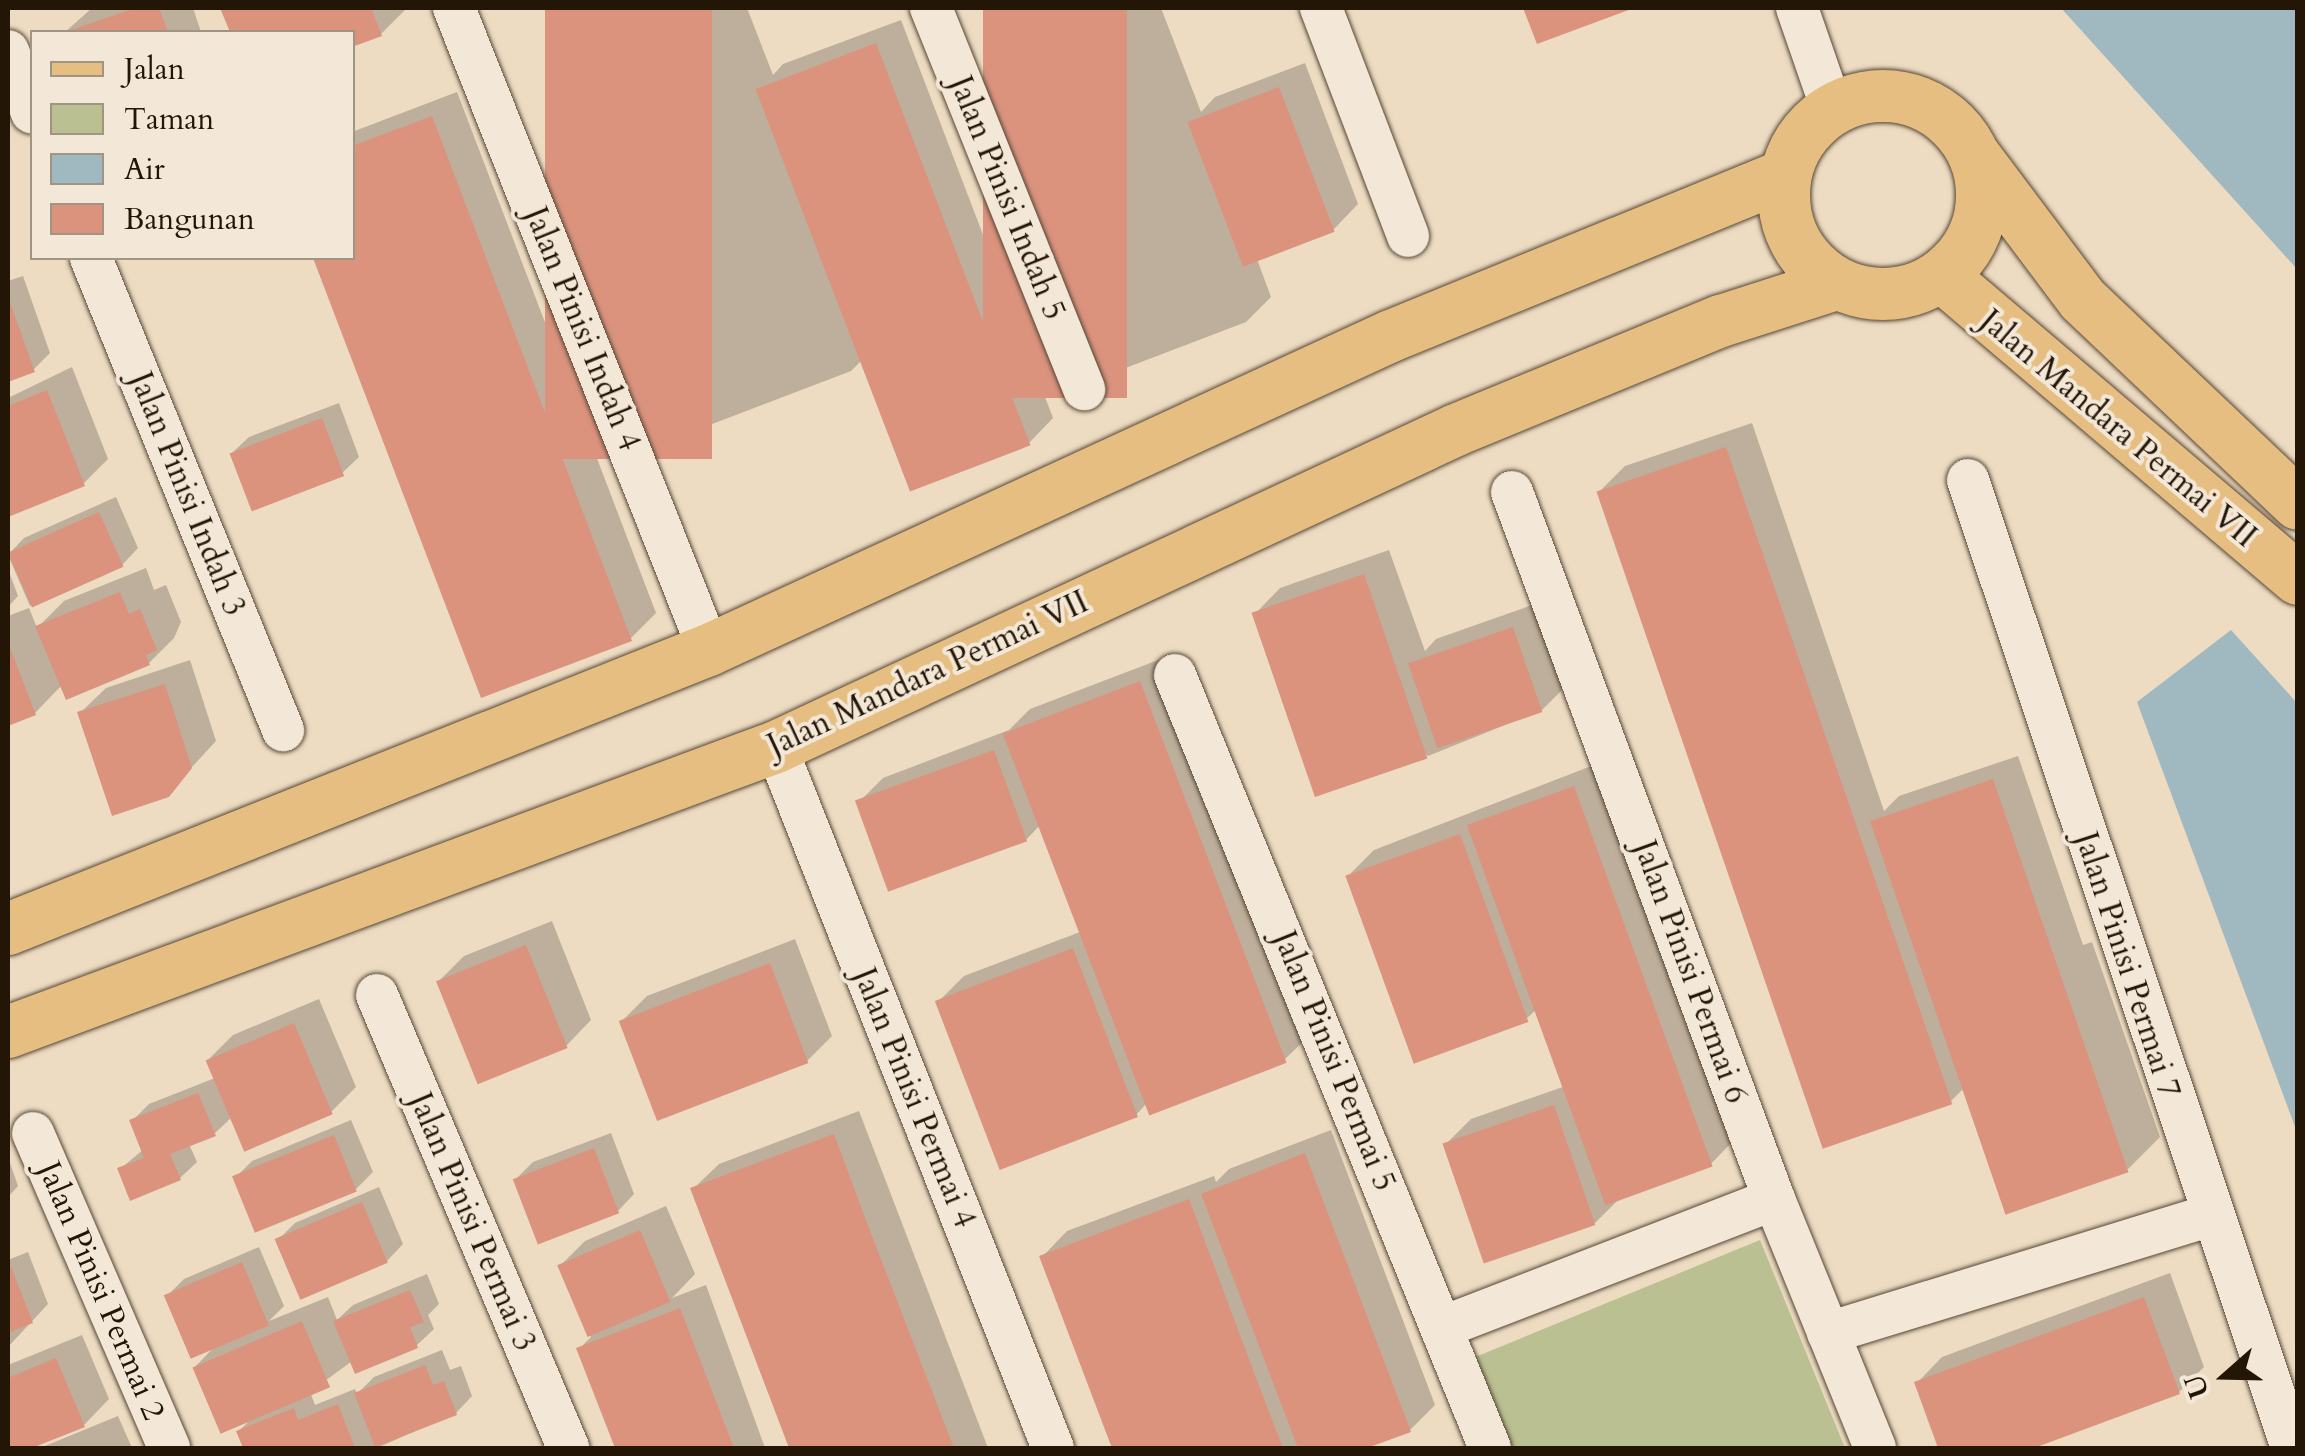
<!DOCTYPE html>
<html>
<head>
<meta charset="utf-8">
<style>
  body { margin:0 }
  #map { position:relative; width:2305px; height:1456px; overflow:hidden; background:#eddbc2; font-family:Cardo,serif }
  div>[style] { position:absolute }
  .green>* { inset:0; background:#bac092 }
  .water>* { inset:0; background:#a0b8bf }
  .shadow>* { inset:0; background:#0003 }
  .building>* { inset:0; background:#db937e; transform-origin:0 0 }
  .roads { filter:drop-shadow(0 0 2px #564735) drop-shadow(0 0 2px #564735) }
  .minor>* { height:42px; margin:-21px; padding:0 21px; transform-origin:21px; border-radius:21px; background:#f3e8d7 }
  .major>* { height:52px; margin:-26px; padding:0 26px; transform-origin:26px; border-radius:26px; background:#e6be81 }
  .major>.ring { margin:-26px; padding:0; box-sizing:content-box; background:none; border:52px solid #e6be81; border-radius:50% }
  span { translate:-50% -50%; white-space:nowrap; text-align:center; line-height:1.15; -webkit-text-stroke:8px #f3e8d7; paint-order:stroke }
  .street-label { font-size:32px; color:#241606 }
  .frame { position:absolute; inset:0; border:10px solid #241606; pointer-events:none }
  .legend { position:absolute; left:30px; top:30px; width:325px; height:230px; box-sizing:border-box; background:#f3e8d7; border:2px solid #a09483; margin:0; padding:12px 18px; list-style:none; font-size:30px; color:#241606 }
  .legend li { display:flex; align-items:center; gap:20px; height:50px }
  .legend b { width:50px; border:2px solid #a09483 }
  .north { position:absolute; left:2175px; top:1326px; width:100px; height:100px; -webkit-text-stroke:8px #f3e8d7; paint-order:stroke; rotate:250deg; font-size:28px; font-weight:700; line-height:40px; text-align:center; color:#241606 }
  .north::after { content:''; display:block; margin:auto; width:35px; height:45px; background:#241606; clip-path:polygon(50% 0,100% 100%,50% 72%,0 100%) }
</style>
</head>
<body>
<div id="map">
  <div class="green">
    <div style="clip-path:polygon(1760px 1240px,1845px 1448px,1504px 1448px,1468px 1360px)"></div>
  </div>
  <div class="water">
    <div style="clip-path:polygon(2061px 8px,2297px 8px,2297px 269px)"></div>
    <div style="clip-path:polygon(2231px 630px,2297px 703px,2297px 1132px,2137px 702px)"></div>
  </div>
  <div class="shadow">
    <div style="clip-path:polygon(92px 8px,193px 8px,201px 32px,65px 32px)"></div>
    <div style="clip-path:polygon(223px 8px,406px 8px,406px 9px,381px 34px,232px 32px)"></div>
    <div style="clip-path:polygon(548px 8px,747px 8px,773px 75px,783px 64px,901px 20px,1053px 418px,1028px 444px,861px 361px,851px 371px,707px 426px)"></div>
    <div style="clip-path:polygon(986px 8px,1161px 8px,1201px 112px,1215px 97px,1305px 63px,1358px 204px,1333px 230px,1257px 259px,1271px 297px,1246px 322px,1123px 369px)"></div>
    <div style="clip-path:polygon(1526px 8px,1628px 8px,1539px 41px)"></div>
    <div style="clip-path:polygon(457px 92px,656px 613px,631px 638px,483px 695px,316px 258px,352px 258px,352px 132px)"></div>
    <div style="clip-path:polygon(23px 276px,50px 353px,33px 370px,8px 379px,8px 281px)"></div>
    <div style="clip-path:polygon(72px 367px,108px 459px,83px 484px,8px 514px,8px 398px)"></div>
    <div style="clip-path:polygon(339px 403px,359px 457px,342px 473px,232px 453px,249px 437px)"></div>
    <div style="clip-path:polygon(1752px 423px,1884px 811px,1899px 796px,2018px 756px,2083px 945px,2092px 942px,2160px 1137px,2127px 1170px,1964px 1088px,1950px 1102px,1599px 492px,1625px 466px)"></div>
    <div style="clip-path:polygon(116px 497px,138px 548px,122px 565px,30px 606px,8px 555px,24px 538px)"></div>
    <div style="clip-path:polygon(1389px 550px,1425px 651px,1436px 639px,1538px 603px,1567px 685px,1542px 710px,1428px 756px,1255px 614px,1280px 588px)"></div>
    <div style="clip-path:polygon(146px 568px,154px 590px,166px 585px,181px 622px,174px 638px,149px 663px,62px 685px,35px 713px,8px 723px,8px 616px,29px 608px,37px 628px,64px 601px)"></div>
    <div style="clip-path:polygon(8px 569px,18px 596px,8px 607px)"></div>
    <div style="clip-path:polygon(1166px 657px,1310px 1035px,1284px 1060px,1146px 1104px,1136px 1115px,938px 1002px,964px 976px,1080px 932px,1040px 825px,1027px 839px,858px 803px,883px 778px,1009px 730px,1030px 709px)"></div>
    <div style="clip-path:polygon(190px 660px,216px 741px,167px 794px,80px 713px,106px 688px)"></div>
    <div style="clip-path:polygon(1599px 763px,1734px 1140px,1709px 1166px,1621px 1197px,1595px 1223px,1446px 1144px,1471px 1119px,1563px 1087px,1536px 1010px,1526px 1019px,1348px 876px,1374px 850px)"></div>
    <div style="clip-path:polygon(552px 921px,591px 1020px,566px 1046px,439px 981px,464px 956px)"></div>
    <div style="clip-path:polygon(795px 939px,832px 1036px,807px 1061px,622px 1021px,647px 996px)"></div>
    <div style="clip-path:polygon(319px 999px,356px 1087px,331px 1112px,232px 1117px,214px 1134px,189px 1144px,197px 1162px,180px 1178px,120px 1169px,144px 1149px,132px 1121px,149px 1104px,215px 1078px,208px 1060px,233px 1035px)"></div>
    <div style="clip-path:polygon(859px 1111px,988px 1448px,792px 1448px,693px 1189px,719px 1164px)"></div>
    <div style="clip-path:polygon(351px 1120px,373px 1172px,356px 1189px,235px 1178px,252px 1161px)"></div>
    <div style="clip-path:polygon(1331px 1130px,1435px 1405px,1410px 1430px,1360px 1448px,1115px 1448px,1042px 1257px,1067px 1231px,1214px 1176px,1216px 1182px,1229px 1169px)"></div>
    <div style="clip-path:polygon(611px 1133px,634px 1194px,618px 1211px,516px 1179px,533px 1162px)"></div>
    <div style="clip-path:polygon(8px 1157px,18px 1186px,8px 1197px)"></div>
    <div style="clip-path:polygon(379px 1187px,403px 1244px,387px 1261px,278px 1240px,295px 1223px)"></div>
    <div style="clip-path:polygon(666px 1206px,695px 1274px,672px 1298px,706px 1285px,765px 1448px,617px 1448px,579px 1349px,591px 1337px,560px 1266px,585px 1241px)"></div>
    <div style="clip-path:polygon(259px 1247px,284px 1306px,269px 1321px,328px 1297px,337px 1320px,353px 1305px,427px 1274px,439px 1304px,428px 1315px,434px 1329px,417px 1345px,352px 1361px,310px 1392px,315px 1405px,355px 1389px,357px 1394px,374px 1377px,442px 1350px,450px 1370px,461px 1366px,472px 1396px,456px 1413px,377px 1448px,246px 1448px,239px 1431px,254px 1416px,195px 1367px,217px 1344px,167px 1296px,184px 1279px)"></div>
    <div style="clip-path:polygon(28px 1252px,48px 1304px,8px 1347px,8px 1260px)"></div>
    <div style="clip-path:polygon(2170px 1273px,2204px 1367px,2179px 1392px,2026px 1448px,1941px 1448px,1917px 1383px,1942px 1357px)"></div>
    <div style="clip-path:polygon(82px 1335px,109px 1399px,84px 1425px,26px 1448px,8px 1448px,8px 1365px)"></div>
    <div style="clip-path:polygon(118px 1416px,132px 1448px,40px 1448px)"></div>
  </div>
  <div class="building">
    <div style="clip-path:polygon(135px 8px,159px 8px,168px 32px,65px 32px)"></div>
    <div style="clip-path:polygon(220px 8px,371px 8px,382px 36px,352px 47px,352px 32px,230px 32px)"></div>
    <div style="left:545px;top:8px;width:167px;height:451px"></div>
    <div style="left:983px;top:8px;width:144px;height:390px"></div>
    <div style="clip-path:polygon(1523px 8px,1634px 8px,1537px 44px)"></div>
    <div style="left:876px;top:43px;width:431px;height:129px;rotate:69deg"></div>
    <div style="left:1279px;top:87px;width:155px;height:98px;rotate:69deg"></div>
    <div style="clip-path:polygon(432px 116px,632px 641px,481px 698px,313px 258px,352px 258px,352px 146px)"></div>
    <div style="clip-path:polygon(8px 297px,35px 372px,8px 382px)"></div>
    <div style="clip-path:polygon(47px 390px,85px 486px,8px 517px,8px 406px)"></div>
    <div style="left:322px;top:418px;width:62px;height:99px;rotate:69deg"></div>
    <div style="left:1726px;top:447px;width:695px;height:137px;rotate:71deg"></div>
    <div style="left:99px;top:512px;width:60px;height:100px;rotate:66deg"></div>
    <div style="left:1364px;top:574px;width:195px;height:119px;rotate:71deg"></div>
    <div style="clip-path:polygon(120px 592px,129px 614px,140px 609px,157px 650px,146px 655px,150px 665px,66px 700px,35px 626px)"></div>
    <div style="left:1513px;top:627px;width:90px;height:111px;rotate:71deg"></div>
    <div style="clip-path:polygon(8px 643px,36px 715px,8px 726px)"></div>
    <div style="left:1140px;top:681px;width:409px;height:147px;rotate:69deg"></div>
    <div style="clip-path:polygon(165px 684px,192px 768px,169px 797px,112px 816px,77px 712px)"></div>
    <div style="left:994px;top:750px;width:97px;height:148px;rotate:70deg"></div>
    <div style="left:1993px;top:779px;width:416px;height:130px;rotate:71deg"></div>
    <div style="left:1574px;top:786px;width:405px;height:114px;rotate:70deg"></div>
    <div style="left:1460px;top:834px;width:200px;height:122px;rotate:70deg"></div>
    <div style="left:526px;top:945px;width:111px;height:97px;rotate:68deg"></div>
    <div style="left:1073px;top:948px;width:181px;height:148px;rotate:69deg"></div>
    <div style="left:770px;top:963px;width:107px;height:162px;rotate:69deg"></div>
    <div style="left:294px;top:1023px;width:99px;height:96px;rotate:67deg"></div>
    <div style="clip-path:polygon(198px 1093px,216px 1136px,170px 1154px,181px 1180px,130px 1201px,117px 1168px,144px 1158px,129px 1120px)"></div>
    <div style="left:1554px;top:1105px;width:127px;height:118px;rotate:71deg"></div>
    <div style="clip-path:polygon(834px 1134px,867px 1223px,954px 1448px,789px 1448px,690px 1188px)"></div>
    <div style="left:334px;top:1135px;width:61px;height:110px;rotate:68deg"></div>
    <div style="left:594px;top:1148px;width:70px;height:87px;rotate:69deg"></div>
    <div style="clip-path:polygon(1305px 1153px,1411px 1432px,1367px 1448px,1298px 1448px,1201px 1194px)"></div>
    <div style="clip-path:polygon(1189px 1199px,1256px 1378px,1283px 1448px,1112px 1448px,1107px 1435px,1039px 1256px)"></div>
    <div style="left:362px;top:1202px;width:66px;height:95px;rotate:67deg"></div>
    <div style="left:640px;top:1230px;width:78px;height:90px;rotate:67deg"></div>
    <div style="left:242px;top:1262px;width:69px;height:85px;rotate:67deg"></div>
    <div style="clip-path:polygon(11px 1267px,33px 1323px,8px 1333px,8px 1268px)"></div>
    <div style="clip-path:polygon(410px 1290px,424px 1322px,410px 1327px,418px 1348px,355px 1374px,333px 1321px)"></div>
    <div style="clip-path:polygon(2144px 1297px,2180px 1394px,2034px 1448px,1938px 1448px,1914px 1382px)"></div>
    <div style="clip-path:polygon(680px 1308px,734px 1448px,615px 1448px,576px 1348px)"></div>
    <div style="left:302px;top:1321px;width:72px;height:119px;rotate:67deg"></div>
    <div style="clip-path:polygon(56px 1358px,85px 1427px,32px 1448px,8px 1448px,8px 1378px)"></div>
    <div style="clip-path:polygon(425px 1365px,433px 1385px,444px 1381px,457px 1415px,375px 1447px,354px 1393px)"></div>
    <div style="clip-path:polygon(338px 1404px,355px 1448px,243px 1448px,236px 1431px,294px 1408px,298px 1420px)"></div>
  </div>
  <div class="roads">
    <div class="minor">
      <div style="left:454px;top:8px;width:691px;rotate:68.34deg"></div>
      <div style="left:931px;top:8px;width:411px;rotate:68.1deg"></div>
      <div style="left:1321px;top:8px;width:244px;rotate:69.1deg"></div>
      <div style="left:1797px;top:8px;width:107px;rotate:70.9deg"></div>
      <div style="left:8px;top:51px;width:66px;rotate:68.8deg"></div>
      <div style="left:91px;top:258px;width:510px;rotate:67.86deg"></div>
      <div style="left:1968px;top:480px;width:1021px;rotate:71.49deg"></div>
      <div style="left:1512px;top:492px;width:754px;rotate:69.67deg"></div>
      <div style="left:1774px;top:1199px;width:269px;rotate:67.9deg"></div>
      <div style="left:1175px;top:675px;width:835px;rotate:67.83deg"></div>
      <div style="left:776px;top:747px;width:754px;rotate:68.44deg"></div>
      <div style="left:377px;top:995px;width:492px;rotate:67.1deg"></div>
      <div style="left:33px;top:1133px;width:343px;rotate:66.6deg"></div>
      <div style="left:1443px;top:1327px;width:355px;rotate:-21.1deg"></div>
      <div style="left:1828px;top:1333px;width:399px;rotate:-17.1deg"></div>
    </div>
    <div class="major">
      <div class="ring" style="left:1784px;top:96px;width:146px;height:146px"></div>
      <div style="left:1974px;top:155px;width:181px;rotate:53.1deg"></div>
      <div style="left:2083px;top:300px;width:296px;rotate:43.5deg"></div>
      <div style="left:1942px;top:276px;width:467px;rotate:40.4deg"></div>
      <div style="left:8px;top:929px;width:754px;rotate:-21.7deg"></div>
      <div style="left:709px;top:650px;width:751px;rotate:-24.72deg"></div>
      <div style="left:1391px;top:336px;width:424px;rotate:-22.2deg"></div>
      <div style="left:8px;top:1032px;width:819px;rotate:-20.36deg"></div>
      <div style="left:776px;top:747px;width:750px;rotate:-24.99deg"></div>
      <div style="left:1456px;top:430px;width:287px;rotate:-22.4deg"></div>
      <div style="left:1721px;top:321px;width:121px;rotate:-17.8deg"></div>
    </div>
  </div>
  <div class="street-label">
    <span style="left:1007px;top:198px;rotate:68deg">Jalan Pinisi Indah 5</span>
    <span style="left:582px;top:329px;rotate:68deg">Jalan Pinisi Indah 4</span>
    <span style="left:2118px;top:429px;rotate:40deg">Jalan Mandara Permai VII</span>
    <span style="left:187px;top:494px;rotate:68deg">Jalan Pinisi Indah 3</span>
    <span style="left:928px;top:674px;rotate:-25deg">Jalan Mandara Permai VII</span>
    <span style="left:2127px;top:965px;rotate:72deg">Jalan Pinisi Permai 7</span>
    <span style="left:1690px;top:972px;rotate:70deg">Jalan Pinisi Permai 6</span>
    <span style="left:1334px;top:1061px;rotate:68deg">Jalan Pinisi Permai 5</span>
    <span style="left:914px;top:1098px;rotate:68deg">Jalan Pinisi Permai 4</span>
    <span style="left:472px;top:1222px;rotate:67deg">Jalan Pinisi Permai 3</span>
    <span style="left:101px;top:1291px;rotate:67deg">Jalan Pinisi Permai 2</span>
  </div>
  <div class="frame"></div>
  <ul class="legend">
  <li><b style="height:12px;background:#e6be81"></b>Jalan</li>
  <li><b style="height:28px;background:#bac092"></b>Taman</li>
  <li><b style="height:28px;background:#a0b8bf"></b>Air</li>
  <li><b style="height:28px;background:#db937e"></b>Bangunan</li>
  </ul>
  <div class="north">U</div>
</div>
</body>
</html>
